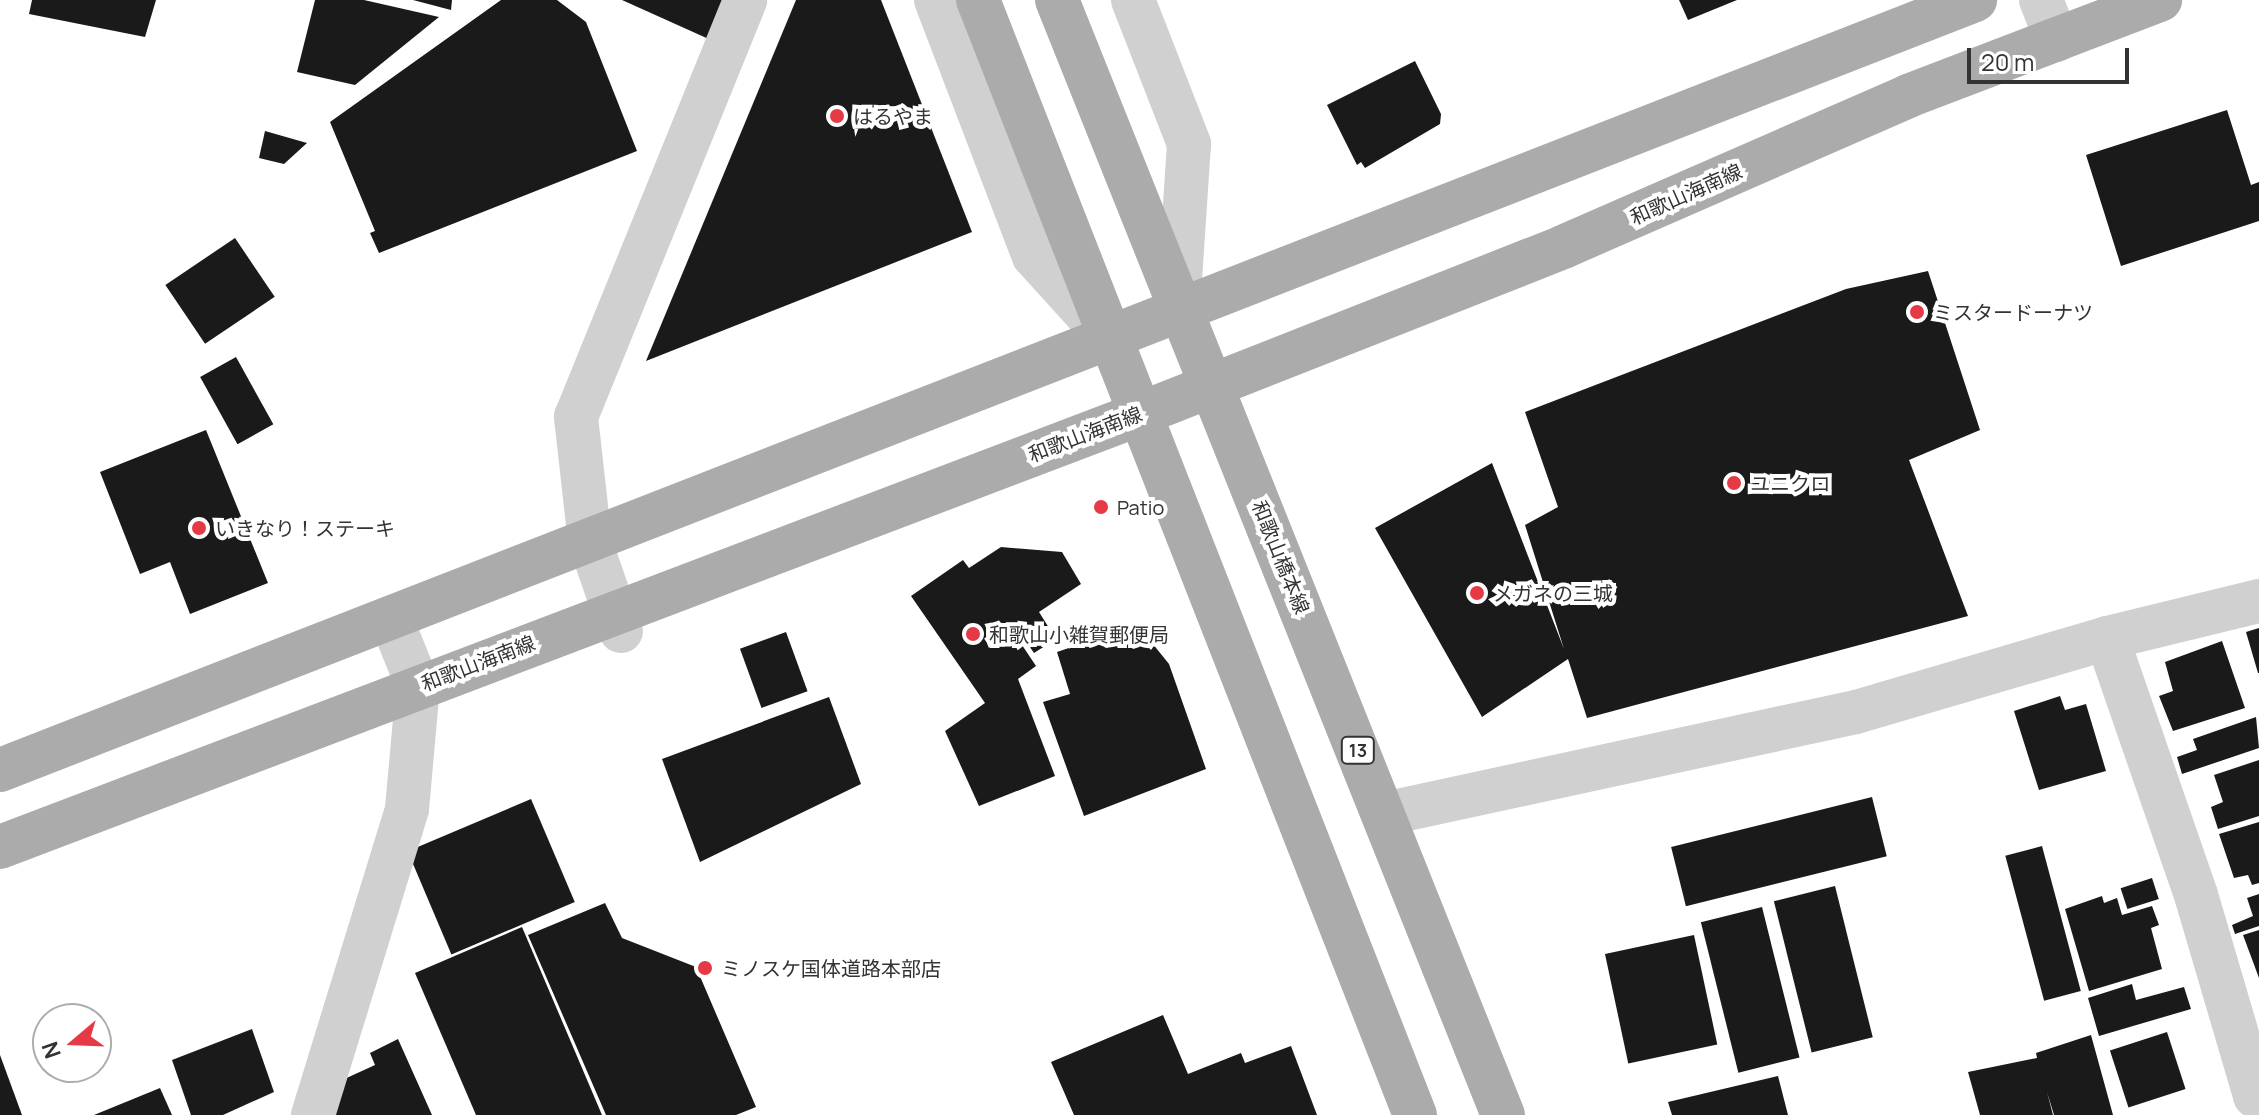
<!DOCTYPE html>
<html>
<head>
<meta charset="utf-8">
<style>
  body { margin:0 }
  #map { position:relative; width:2259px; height:1115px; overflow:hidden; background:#fff; font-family:Manrope,"Noto Sans JP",sans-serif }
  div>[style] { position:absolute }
  .building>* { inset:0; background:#1a1a1a; transform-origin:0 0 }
  .minor>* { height:44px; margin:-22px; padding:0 22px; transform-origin:22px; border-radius:22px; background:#d0d0d0 }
  .major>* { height:44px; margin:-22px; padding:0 22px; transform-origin:22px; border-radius:22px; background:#ababab }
  .dots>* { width:22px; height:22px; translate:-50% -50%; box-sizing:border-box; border:4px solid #fff; border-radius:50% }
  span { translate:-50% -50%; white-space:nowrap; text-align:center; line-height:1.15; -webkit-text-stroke:8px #fff; paint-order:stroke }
  .shield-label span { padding:2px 6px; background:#fff; border:2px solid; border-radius:6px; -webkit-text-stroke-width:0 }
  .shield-label { font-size:18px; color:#333; font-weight:700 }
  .poi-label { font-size:20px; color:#333 }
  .left { translate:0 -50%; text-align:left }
  .street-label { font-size:20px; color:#333 }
  .north { position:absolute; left:32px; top:1003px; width:80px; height:80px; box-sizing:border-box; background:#fff; border:2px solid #adadad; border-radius:50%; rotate:251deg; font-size:22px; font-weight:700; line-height:32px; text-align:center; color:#333 }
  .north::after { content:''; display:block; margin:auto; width:28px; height:36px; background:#e63946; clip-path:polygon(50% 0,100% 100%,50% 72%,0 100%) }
  .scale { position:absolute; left:1967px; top:48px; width:162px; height:36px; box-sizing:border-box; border:4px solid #333; border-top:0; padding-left:10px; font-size:24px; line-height:28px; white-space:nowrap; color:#333; -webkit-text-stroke:6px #fff; paint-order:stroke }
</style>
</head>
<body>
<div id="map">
  <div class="building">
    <div style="clip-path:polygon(32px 0,156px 0,145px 37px,29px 14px)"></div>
    <div style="clip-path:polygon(315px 0,364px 0,439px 17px,355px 85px,297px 72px)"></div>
    <div style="clip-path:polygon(413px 0,452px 0,451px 10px)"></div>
    <div style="clip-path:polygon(501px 0,557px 0,586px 22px,637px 151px,379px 253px,370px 233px,375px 231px,330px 122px)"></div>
    <div style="clip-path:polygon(622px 0,742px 0,722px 45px)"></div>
    <div style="clip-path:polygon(796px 0,881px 0,972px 232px,646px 361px)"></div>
    <div style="clip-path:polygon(1679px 0,1737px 0,1688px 20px)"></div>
    <div style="clip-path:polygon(1415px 61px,1441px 114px,1440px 124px,1365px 168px,1361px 162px,1357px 165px,1327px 105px)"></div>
    <div style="clip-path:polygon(2227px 110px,2251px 185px,2259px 182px,2259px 221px,2121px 266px,2086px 155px)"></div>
    <div style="clip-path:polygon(265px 131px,307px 143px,284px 164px,259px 158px)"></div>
    <div style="left:235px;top:238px;width:71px;height:84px;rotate:56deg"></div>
    <div style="clip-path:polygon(1928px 271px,1980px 430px,1909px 460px,1968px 616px,1587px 718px,1568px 659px,1482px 717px,1375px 528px,1492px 463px,1564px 649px,1525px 525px,1558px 507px,1525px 412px,1846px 289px)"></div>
    <div style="left:236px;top:357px;width:77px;height:41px;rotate:61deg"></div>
    <div style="clip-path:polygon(206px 430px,268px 583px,190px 614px,170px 562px,140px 574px,100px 472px)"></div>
    <div style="clip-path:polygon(1001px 547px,1062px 552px,1081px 584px,1039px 612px,1056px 639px,1034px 653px,1016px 627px,1012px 630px,1036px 666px,1018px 679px,1055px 776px,979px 806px,945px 731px,985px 703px,911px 596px,963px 560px,969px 568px)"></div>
    <div style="clip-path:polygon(2259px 628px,2259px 673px,2258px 673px,2246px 632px)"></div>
    <div style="left:786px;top:632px;width:63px;height:49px;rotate:70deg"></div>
    <div style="clip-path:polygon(1116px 632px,1148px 638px,1169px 664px,1206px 769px,1084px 816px,1043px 702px,1070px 694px,1057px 652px)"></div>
    <div style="clip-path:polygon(2222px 641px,2245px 708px,2173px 731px,2159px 696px,2173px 691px,2165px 662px)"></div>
    <div style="clip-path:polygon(2060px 696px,2065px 710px,2086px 704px,2106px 771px,2039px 790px,2014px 711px)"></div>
    <div style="clip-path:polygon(829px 697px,861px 784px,700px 862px,662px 759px)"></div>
    <div style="clip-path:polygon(2256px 717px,2259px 748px,2182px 774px,2177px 757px,2197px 750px,2193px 739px)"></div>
    <div style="clip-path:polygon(2259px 760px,2259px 816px,2218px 829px,2211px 807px,2223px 802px,2214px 775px)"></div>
    <div style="left:1872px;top:797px;width:61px;height:207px;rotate:76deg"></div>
    <div style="left:531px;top:799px;width:112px;height:134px;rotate:67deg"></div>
    <div style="clip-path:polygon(2259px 822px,2259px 883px,2252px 885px,2248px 875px,2234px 878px,2219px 834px)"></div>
    <div style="left:2042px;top:846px;width:150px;height:38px;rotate:75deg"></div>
    <div style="left:2152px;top:878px;width:22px;height:33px;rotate:72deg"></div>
    <div style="left:1835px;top:886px;width:156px;height:63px;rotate:76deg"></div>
    <div style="clip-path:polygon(2259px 894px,2259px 926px,2235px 934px,2232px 925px,2253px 916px,2247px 898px)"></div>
    <div style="clip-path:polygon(2102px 896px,2104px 903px,2117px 898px,2122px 915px,2152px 906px,2159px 925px,2151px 928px,2162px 969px,2089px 991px,2065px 909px)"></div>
    <div style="clip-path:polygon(605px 903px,622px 938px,696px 967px,756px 1107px,736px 1115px,606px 1115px,528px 935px)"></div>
    <div style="left:1762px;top:907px;width:155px;height:63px;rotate:76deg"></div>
    <div style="clip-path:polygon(522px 927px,602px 1115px,476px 1115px,415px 973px)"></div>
    <div style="clip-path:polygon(2259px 930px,2259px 978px,2243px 935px)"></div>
    <div style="left:1694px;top:935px;width:112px;height:91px;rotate:78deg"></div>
    <div style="clip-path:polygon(2132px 984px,2136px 1000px,2184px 987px,2191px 1009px,2099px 1036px,2088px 998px)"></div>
    <div style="clip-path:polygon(1163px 1015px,1188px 1074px,1241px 1053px,1245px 1063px,1291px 1046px,1317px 1115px,1074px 1115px,1051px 1062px)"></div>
    <div style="clip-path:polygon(252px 1029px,274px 1092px,223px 1115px,191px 1115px,172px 1060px)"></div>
    <div style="left:2167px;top:1032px;width:60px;height:60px;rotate:72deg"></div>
    <div style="clip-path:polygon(2091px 1035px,2113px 1115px,2054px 1115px,2047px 1092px,2053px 1115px,1980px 1115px,1968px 1072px,2037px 1058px,2036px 1053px)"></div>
    <div style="clip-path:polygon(398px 1039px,432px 1115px,327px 1115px,316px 1092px,375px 1065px,370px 1053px)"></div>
    <div style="clip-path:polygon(0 1055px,22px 1115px,0 1115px)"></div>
    <div style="clip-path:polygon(1778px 1076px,1788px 1115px,1672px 1115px,1668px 1102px)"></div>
    <div style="clip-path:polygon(160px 1088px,172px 1115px,94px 1115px)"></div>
  </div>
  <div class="minor">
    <div style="left:936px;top:0;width:274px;rotate:69.1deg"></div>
    <div style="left:1034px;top:256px;width:110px;rotate:47.9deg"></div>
    <div style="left:1133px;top:0;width:155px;rotate:68.7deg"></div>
    <div style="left:1189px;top:144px;width:164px;rotate:93.8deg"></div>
    <div style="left:2041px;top:0;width:43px;rotate:68.2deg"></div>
    <div style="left:621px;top:631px;width:94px;rotate:-109.2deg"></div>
    <div style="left:590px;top:542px;width:126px;rotate:-96.4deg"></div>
    <div style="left:576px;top:417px;width:450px;rotate:-67.9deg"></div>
    <div style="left:2107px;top:638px;width:272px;rotate:70.9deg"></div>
    <div style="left:2196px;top:895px;width:209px;rotate:73.6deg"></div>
    <div style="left:2255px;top:1096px;width:4px;rotate:-27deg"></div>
    <div style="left:1384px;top:814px;width:483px;rotate:-12.2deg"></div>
    <div style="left:1856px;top:712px;width:262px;rotate:-16.4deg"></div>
    <div style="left:2107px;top:638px;width:156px;rotate:-13.7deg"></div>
    <div style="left:313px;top:1115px;width:320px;rotate:-72.9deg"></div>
    <div style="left:407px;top:809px;width:123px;rotate:-84.9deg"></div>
    <div style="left:418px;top:686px;width:72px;rotate:-111.9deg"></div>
  </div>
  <div class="major">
    <div style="left:978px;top:0;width:1198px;rotate:68.6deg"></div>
    <div style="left:1057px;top:0;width:1201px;rotate:68.2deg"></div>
    <div style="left:0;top:770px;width:2120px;rotate:-21.3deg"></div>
    <div style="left:0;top:847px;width:1216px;rotate:-20.8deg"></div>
    <div style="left:1137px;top:415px;width:458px;rotate:-21.5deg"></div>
    <div style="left:1563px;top:247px;width:377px;rotate:-23.6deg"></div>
    <div style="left:1908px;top:96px;width:270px;rotate:-20.9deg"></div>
  </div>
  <div class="dots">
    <div style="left:837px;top:116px;background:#e63946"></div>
    <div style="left:1917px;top:312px;background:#e63946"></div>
    <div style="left:1734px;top:483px;background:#e63946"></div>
    <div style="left:1101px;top:507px;background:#e63946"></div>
    <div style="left:199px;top:528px;background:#e63946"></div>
    <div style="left:1477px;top:593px;background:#e63946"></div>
    <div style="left:973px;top:634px;background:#e63946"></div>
    <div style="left:705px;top:968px;background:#e63946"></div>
  </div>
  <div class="shield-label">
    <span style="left:1358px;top:750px">13</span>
  </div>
  <div class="poi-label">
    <span class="left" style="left:853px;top:116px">はるやま</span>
    <span class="left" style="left:1933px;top:312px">ミスタードーナツ</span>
    <span class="left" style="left:1750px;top:483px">ユニクロ</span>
    <span class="left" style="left:1117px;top:507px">Patio</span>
    <span class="left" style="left:215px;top:528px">いきなり！ステーキ</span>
    <span class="left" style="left:1493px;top:593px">メガネの三城</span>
    <span class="left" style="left:989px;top:634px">和歌山小雑賀郵便局</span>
    <span class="left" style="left:721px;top:968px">ミノスケ国体道路本部店</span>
  </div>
  <div class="street-label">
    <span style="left:1686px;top:194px;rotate:-24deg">和歌山海南線</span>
    <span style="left:1085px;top:434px;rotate:-21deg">和歌山海南線</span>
    <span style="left:1281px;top:557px;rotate:68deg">和歌山橋本線</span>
    <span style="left:478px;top:663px;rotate:-21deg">和歌山海南線</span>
  </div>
  <div class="north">N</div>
  <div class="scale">20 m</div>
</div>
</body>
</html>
